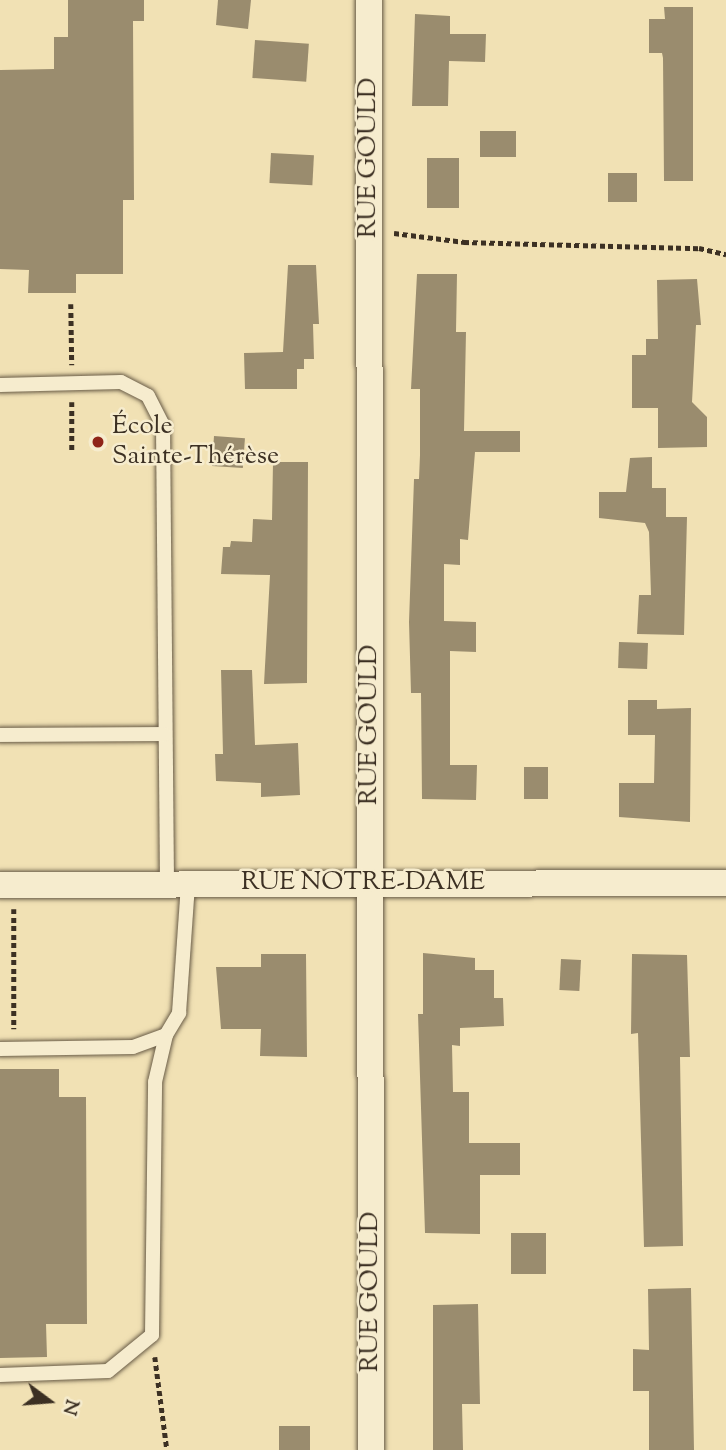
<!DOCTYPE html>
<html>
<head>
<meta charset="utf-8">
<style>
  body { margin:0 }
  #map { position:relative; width:726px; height:1450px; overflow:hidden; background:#f1e1b4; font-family:"Sorts Mill Goudy",serif }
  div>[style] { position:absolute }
  .building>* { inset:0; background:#9a8c6e; transform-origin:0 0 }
  .path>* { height:4.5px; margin-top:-2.25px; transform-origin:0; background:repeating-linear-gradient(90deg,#3c3023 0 5px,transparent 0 8.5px) }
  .roads { filter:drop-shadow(0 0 2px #695c47) drop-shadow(0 0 2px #695c47) }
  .lane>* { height:14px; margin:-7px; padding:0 7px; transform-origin:7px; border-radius:7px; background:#f6ecce }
  .street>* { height:26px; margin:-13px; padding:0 13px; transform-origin:13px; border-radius:13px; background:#f6ecce }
  .dots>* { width:19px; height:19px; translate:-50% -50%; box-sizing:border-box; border:4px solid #f6ecce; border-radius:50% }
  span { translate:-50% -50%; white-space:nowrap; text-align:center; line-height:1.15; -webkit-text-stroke:5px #f6ecce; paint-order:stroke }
  .street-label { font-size:26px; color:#3c3023 }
  .poi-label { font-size:26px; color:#3c3023 }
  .left { translate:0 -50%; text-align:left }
  .north { position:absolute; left:14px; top:1366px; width:70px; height:70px; -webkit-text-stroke:5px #f6ecce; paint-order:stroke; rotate:106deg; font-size:19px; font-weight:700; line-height:28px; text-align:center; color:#3c3023 }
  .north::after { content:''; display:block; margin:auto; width:24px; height:32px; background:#3c3023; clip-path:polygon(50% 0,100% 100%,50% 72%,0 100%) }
</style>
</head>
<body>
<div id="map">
  <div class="building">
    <div style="clip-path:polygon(68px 0,144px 0,144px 21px,133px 21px,134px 200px,123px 200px,123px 274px,76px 274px,76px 293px,28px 293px,29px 270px,0 269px,0 70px,54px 69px,54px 37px,68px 37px)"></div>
    <div style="clip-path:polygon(218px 0,251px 0,248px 29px,216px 25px)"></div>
    <div style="clip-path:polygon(664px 7px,693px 7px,693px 181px,664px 181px,663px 58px,662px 53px,649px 53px,649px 19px,665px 19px)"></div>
    <div style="clip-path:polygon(415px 14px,450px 16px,450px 34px,486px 34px,485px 62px,449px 61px,448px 106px,412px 106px)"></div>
    <div style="left:255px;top:40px;width:54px;height:38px;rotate:4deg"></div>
    <div style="left:480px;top:131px;width:36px;height:26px"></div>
    <div style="left:271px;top:153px;width:43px;height:30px;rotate:3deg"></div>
    <div style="left:459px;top:158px;width:50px;height:32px;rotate:90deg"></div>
    <div style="left:637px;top:173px;width:29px;height:29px;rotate:90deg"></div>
    <div style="clip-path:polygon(288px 265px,316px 265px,319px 324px,313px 324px,314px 359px,304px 359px,304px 369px,297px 369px,297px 389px,245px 389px,244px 353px,283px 352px)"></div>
    <div style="clip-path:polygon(417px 274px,457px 274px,456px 332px,466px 332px,464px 431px,520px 431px,520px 452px,475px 452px,468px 540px,460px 539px,460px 565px,444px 564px,444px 621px,476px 622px,476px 652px,450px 651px,450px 765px,477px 765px,476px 800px,422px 799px,421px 693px,411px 693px,409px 622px,414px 479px,419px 479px,420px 455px,420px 389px,411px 389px)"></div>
    <div style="clip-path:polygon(697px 279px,701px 325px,696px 325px,692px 402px,707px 417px,707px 447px,658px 448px,658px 408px,632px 408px,632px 355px,646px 355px,646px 339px,658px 339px,657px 280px)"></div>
    <div style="left:214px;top:436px;width:31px;height:30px;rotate:4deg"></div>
    <div style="clip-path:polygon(652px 457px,652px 488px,666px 488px,666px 517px,687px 517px,684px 635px,637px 634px,639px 595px,651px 595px,649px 532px,645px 523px,599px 518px,599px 492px,626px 492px,630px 458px)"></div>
    <div style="clip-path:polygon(273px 462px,308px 462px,307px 683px,264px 684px,270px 575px,221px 574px,223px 547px,230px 547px,231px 541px,252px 542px,253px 519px,272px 520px)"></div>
    <div style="left:619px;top:642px;width:29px;height:26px;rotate:2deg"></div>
    <div style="clip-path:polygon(221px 670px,252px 670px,255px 745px,298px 743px,300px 795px,261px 797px,261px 783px,216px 781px,215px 754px,223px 754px)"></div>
    <div style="clip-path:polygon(628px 700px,657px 700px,657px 709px,691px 708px,690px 822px,619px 817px,619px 783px,654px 783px,655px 735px,628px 735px)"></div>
    <div style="left:524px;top:767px;width:24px;height:32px"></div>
    <div style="clip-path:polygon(423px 953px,475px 958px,475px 970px,494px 970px,494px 998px,503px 998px,504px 1026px,460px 1028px,460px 1046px,452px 1045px,453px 1092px,469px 1092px,469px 1143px,520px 1143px,520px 1175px,480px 1175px,480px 1234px,425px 1233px,418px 1014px,423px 1014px)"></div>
    <div style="clip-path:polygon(261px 954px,306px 954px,307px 1057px,260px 1056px,261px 1029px,221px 1029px,216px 967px,261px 967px)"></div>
    <div style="clip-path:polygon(632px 954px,687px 955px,690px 1057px,680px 1057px,683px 1246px,644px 1247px,638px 1033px,631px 1034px)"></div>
    <div style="left:561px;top:959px;width:20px;height:31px;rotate:3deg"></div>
    <div style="clip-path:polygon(0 1069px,59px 1069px,59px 1097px,86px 1097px,87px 1324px,46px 1324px,47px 1357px,0 1358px)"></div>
    <div style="left:511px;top:1233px;width:35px;height:41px"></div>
    <div style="clip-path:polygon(691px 1288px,694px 1450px,649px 1450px,649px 1391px,633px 1391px,633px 1349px,649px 1350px,648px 1289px)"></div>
    <div style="clip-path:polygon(478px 1304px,480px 1404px,462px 1404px,463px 1450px,433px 1450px,433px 1305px)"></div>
    <div style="left:310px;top:1426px;width:24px;height:31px;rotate:90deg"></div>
  </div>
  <div class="path">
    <div style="left:394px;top:233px;width:71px;rotate:7.3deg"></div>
    <div style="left:464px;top:242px;width:235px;rotate:1.5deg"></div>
    <div style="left:699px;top:248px;width:28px;rotate:13deg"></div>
    <div style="left:71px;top:304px;width:61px;rotate:89.1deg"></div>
    <div style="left:72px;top:402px;width:48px;rotate:90deg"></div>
    <div style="left:14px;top:909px;width:120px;rotate:90deg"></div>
    <div style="left:155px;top:1357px;width:94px;rotate:82.6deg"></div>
  </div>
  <div class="roads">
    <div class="lane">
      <div style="left:0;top:385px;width:121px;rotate:-1.4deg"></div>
      <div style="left:121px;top:382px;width:30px;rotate:27deg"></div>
      <div style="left:148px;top:396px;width:33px;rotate:63deg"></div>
      <div style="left:163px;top:425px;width:459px;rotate:89.5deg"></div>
      <div style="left:0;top:735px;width:164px;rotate:-0.3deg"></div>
      <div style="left:0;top:1049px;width:133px;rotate:-0.9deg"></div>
      <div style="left:133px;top:1047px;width:35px;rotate:-20deg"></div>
      <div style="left:166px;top:1035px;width:26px;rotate:-59deg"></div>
      <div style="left:179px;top:1013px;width:129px;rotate:-86deg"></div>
      <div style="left:0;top:1375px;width:108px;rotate:-2.1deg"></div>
      <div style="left:108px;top:1371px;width:57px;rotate:-39.3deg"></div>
      <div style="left:152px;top:1335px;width:253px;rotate:-89.3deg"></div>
      <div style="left:155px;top:1082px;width:48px;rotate:-76.8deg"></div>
    </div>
    <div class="street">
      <div style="left:369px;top:0;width:1450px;rotate:89.92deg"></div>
      <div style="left:0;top:885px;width:726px;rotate:-0.16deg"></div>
    </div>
  </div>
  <div class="dots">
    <div style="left:98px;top:442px;background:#8f2418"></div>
  </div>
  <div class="street-label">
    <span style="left:369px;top:158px;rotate:-90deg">RUE GOULD</span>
    <span style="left:370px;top:725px;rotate:-90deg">RUE GOULD</span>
    <span style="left:363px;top:883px">RUE NOTRE-DAME</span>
    <span style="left:371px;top:1292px;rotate:-90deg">RUE GOULD</span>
  </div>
  <div class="poi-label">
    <span class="left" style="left:112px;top:442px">École<br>Sainte-Thérèse</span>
  </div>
  <div class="north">N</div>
</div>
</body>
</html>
